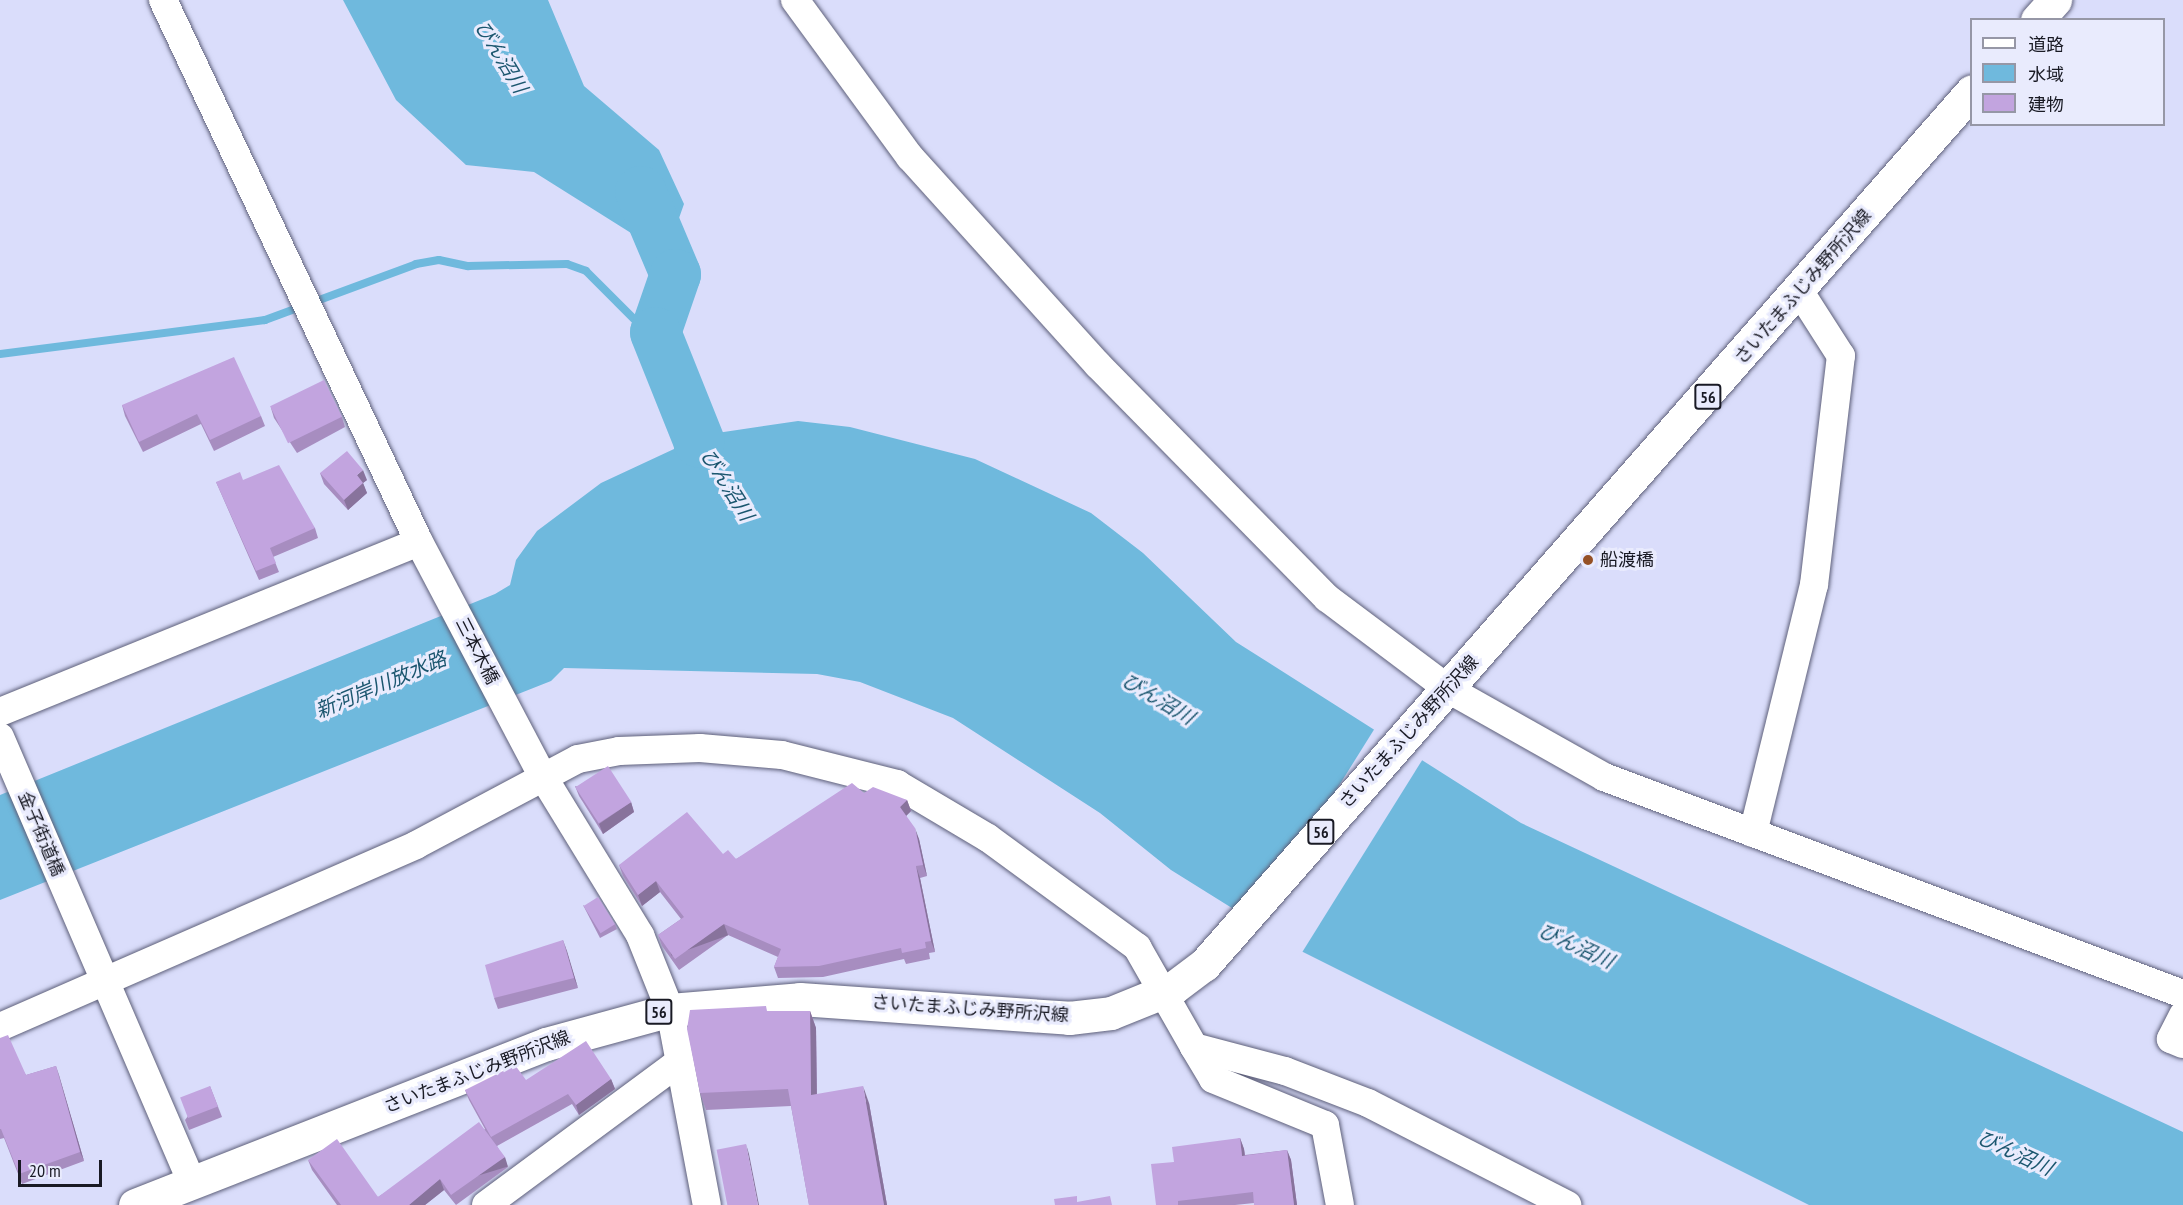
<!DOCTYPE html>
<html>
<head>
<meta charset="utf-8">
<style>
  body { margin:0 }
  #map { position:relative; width:2183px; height:1205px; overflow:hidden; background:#daddfb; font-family:"PT Sans Narrow","Noto Sans JP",sans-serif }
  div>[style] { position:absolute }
  .water>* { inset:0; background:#6fb9dd }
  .pier>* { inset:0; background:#daddfb; transform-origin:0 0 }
  .stream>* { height:8px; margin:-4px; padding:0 4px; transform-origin:4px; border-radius:4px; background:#6fb9dd }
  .river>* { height:51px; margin:-25.5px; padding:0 25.5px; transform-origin:25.5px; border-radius:25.5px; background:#6fb9dd }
  .roads { filter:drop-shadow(0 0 2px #5e607a) drop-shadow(0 0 2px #5e607a) }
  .minor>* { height:28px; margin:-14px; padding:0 14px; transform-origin:14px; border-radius:14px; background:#fff }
  .primary>* { height:33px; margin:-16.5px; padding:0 16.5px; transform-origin:16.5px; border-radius:16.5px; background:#fff }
  .wall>* { inset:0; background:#a78dc0 }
  .shaded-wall>* { inset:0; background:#88739c; transform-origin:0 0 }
  .building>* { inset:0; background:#c2a4df; transform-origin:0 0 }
  .dots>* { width:16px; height:16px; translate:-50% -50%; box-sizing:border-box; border:3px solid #e9ebfd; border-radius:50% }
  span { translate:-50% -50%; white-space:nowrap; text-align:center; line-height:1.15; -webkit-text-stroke:6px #e9ebfd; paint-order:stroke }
  .shield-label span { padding:2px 4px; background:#e9ebfd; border:2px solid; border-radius:4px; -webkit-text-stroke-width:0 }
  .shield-label { font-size:16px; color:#191a24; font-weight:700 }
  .street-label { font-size:18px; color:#191a24 }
  .poi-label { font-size:18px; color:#191a24 }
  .left { translate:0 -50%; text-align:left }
  .water-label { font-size:20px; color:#1b566f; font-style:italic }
  .legend { position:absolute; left:1970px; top:18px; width:195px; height:108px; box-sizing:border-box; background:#e9ebfd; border:2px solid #9697a6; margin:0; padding:8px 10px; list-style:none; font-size:18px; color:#191a24 }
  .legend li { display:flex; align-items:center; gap:12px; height:30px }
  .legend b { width:30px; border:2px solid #9697a6 }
  .scale { position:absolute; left:18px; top:1160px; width:84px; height:27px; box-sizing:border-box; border:3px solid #191a24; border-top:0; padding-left:8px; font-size:18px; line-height:21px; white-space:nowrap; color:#191a24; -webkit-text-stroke:4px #e9ebfd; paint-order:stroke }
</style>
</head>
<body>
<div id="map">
  <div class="water">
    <div style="clip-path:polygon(343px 0,548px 0,584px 86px,659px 150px,684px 204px,666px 255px,534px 172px,466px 165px,396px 100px)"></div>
    <div style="clip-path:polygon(678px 376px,695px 419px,703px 416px,717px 433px,798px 421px,850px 427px,975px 459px,1091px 513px,1143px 553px,1236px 642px,1521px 823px,2183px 1132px,2183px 1205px,1809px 1205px,1301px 951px,1171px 870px,1100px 813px,953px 718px,860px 682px,817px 674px,564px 668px,551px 681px,0 900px,0 795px,495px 594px,510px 585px,516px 560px,537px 531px,601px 483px,674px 449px,673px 429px,679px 426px,666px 381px)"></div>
  </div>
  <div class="pier">
    <div style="left:1375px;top:728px;width:57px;height:234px;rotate:32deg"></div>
  </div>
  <div class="stream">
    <div style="left:0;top:354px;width:267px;rotate:-7.3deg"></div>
    <div style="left:265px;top:320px;width:161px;rotate:-20.3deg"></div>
    <div style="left:416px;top:264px;width:23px;rotate:-10deg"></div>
    <div style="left:439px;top:260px;width:30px;rotate:12deg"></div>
    <div style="left:468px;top:266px;width:99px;rotate:-1.2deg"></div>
    <div style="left:567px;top:264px;width:20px;rotate:20deg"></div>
    <div style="left:586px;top:271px;width:91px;rotate:45deg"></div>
    <div style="left:650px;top:335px;width:6px;rotate:-31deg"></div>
  </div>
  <div class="river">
    <div style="left:640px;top:191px;width:90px;rotate:67.1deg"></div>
    <div style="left:675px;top:274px;width:61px;rotate:109deg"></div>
    <div style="left:655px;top:332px;width:118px;rotate:68.2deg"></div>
  </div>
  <div class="roads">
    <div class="minor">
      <div style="left:163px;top:0;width:599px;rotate:64.72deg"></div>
      <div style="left:419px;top:542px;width:263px;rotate:62.2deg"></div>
      <div style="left:542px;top:775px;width:188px;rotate:58.5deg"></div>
      <div style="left:640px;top:935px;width:81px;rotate:68.2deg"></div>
      <div style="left:670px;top:1010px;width:198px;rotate:79.3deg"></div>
      <div style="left:795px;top:0;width:195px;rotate:53.8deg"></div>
      <div style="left:910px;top:157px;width:280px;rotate:47.9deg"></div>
      <div style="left:1098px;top:365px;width:327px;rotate:45.5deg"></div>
      <div style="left:1327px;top:598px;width:151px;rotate:36.9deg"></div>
      <div style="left:1448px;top:689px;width:179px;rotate:29.4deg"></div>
      <div style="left:1604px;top:777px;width:618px;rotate:20.55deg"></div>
      <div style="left:0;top:712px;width:452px;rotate:-22.1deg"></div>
      <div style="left:0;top:737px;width:486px;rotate:66.7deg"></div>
      <div style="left:1753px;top:833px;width:255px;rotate:-76.2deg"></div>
      <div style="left:1814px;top:585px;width:231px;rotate:-83.3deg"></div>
      <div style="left:1841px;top:356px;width:76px;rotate:-122.6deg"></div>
      <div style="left:2183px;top:1015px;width:27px;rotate:117deg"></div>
      <div style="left:2171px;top:1039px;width:13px;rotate:23deg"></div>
      <div style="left:0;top:1027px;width:454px;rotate:-23.6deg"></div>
      <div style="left:416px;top:845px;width:183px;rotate:-28deg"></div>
      <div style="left:578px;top:759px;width:42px;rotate:-11deg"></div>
      <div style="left:619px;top:751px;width:81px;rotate:-2.1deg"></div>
      <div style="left:700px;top:748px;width:82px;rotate:4.9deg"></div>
      <div style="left:782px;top:755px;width:119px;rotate:14.2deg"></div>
      <div style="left:897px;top:784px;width:106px;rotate:30.7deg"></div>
      <div style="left:988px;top:838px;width:185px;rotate:36.2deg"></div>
      <div style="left:1137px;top:947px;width:115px;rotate:60.3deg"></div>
      <div style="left:1194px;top:1047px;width:94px;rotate:14.8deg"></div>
      <div style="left:1285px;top:1071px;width:89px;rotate:21.1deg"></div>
      <div style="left:1368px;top:1103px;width:224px;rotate:27.1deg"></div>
      <div style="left:1194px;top:1047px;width:37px;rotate:59deg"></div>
      <div style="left:1213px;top:1079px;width:121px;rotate:22.3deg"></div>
      <div style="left:1325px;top:1125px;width:81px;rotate:79.4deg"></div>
      <div style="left:486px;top:1205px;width:239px;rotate:-36.5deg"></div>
    </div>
    <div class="primary">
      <div style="left:2037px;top:20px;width:27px;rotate:-48deg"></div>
      <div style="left:135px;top:1205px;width:441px;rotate:-21.4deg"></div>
      <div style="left:546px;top:1044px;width:129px;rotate:-15.3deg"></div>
      <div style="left:670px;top:1010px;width:130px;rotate:-4.8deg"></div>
      <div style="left:800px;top:999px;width:270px;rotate:4deg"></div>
      <div style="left:1069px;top:1018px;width:42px;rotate:-6.8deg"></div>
      <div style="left:1111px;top:1013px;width:67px;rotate:-22deg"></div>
      <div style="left:1173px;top:988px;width:39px;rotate:-37deg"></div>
      <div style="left:1204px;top:965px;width:1163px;rotate:-48.69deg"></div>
    </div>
  </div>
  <div class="wall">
    <div style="clip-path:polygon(122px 405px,261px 416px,265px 426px,214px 451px,201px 424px,143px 452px,125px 416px)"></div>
    <div style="clip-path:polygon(271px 408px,342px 417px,345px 427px,297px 453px,274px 418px)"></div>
    <div style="clip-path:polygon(320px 473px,367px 480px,363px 483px,367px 493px,348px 510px,324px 484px)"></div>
    <div style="clip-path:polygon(243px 480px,315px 528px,318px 538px,273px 557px,279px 572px,259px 580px,216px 482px)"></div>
    <div style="clip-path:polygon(575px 786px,631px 802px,634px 812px,603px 834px,579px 796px)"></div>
    <div style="clip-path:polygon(864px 793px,907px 800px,911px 811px,906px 816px,919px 839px,927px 876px,920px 878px,935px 952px,929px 953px,930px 959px,906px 964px,904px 959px,823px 977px,778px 978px,774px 967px,778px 957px,728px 935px,679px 970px,662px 946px,658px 935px,681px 919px,660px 892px,642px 906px,623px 876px,619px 865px,723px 854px,736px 859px)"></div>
    <div style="clip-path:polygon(583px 905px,615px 924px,617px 929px,600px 938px)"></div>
    <div style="clip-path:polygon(563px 940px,578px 988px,498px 1009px,494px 998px)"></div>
    <div style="clip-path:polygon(768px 1011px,810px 1011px,816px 1028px,817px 1094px,869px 1103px,887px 1205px,809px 1205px,791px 1106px,706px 1110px,700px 1093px)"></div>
    <div style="clip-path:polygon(0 1038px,26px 1075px,56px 1066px,84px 1161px,22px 1184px,4px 1138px,0 1139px)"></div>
    <div style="clip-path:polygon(611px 1079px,615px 1089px,579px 1115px,572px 1104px,497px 1146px,508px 1167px,456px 1205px,444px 1190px,425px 1205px,337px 1205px,312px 1170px,308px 1160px,378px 1197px,485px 1129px,469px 1100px,465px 1090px,526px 1080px)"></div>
    <div style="clip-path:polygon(210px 1086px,222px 1117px,189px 1130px,185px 1120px)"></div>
    <div style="clip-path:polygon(1240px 1138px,1244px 1149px,1245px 1155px,1287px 1150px,1291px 1160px,1297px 1205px,1254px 1205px,1254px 1203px,1235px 1205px,1156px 1205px,1174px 1162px)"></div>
  </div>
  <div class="shaded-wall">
    <div style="clip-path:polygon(363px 470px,367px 480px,363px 483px,367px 493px,348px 510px,344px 500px,357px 475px)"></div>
    <div style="clip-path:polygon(907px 800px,911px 811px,904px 818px,900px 807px)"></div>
    <div style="clip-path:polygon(631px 802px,634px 812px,603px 834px,599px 824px)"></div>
    <div style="clip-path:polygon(915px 828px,919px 839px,927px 876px,923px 865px)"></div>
    <div style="clip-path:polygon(916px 866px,920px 878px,935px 952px,931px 941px)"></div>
    <div style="clip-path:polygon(656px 881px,660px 892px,642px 906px,638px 895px)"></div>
    <div style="left:724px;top:924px;width:12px;height:60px;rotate:70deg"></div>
    <div style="clip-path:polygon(563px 940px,567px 951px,578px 988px,574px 978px)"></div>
    <div style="clip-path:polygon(810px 1011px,816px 1028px,817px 1112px,811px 1095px)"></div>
    <div style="clip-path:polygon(56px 1066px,59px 1075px,84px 1161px,80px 1152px)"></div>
    <div style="clip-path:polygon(611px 1079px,615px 1089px,579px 1115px,576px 1105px)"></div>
    <div style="clip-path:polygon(863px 1086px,869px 1103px,887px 1205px,884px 1205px)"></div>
    <div style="clip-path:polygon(1240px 1138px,1244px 1149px,1246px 1166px,1242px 1156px)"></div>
    <div style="clip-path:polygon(746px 1144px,749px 1154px,759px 1205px,758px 1205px)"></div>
    <div style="clip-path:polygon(1287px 1150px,1291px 1160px,1297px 1205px,1294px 1205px)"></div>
    <div style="left:505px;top:1157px;width:10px;height:66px;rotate:73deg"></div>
    <div style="clip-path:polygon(440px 1179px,444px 1190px,425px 1205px,409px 1205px)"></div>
  </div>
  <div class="building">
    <div style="clip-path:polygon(234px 357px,261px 416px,210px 440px,197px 414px,139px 442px,122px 405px)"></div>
    <div style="left:324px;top:380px;width:41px;height:60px;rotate:64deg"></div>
    <div style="clip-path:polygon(347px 451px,363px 470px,357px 475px,363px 483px,344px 500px,320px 473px)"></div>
    <div style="clip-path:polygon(279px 465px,315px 528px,270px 548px,276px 563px,256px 571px,216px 482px,240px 472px,243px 480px)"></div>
    <div style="left:608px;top:766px;width:43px;height:39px;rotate:57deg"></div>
    <div style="clip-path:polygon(852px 783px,864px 793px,873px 787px,907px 800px,900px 807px,915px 828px,923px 865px,916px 866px,931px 941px,925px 942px,926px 948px,902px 953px,901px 948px,819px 966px,774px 967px,781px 949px,724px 924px,675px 959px,658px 935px,684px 917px,656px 881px,638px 895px,619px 865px,687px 812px,723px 854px,728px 850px,736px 859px)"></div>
    <div style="left:598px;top:897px;width:32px;height:17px;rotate:58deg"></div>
    <div style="clip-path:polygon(563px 940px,574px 978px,494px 998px,485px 965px)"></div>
    <div style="clip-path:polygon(766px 1006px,767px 1011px,810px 1011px,811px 1095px,863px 1086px,884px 1205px,809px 1205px,788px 1089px,700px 1093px,687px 1029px,690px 1010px)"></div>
    <div style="clip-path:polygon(8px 1035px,26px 1075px,56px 1066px,80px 1152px,19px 1174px,1px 1129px,0 1129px,0 1038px)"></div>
    <div style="clip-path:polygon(586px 1041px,611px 1079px,576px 1105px,568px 1094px,491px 1137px,465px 1090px,515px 1065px,526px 1080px)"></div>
    <div style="left:210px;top:1086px;width:22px;height:32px;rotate:69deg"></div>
    <div style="clip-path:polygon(479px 1122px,505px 1157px,451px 1195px,440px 1179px,409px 1205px,341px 1205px,308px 1160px,337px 1139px,378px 1197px)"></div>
    <div style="clip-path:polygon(1240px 1138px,1242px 1156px,1287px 1150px,1294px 1205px,1254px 1205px,1253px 1192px,1178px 1201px,1178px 1205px,1156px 1205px,1151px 1164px,1174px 1162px,1172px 1147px)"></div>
    <div style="left:746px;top:1144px;width:62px;height:30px;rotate:79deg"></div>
    <div style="clip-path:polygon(1077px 1196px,1077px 1202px,1110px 1196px,1112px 1205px,1055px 1205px,1054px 1199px)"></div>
  </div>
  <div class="dots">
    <div style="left:1588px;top:560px;background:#955025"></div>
  </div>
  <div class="shield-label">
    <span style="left:1708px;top:397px">56</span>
    <span style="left:1321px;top:832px">56</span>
    <span style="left:659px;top:1012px">56</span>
  </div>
  <div class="street-label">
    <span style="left:1803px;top:287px;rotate:-49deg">さいたまふじみ野所沢線</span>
    <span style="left:477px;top:651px;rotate:63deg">三本木橋</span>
    <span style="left:1409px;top:732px;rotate:-48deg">さいたまふじみ野所沢線</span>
    <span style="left:41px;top:834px;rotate:67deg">金子街道橋</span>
    <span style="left:970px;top:1009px;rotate:4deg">さいたまふじみ野所沢線</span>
    <span style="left:477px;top:1072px;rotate:-21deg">さいたまふじみ野所沢線</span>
  </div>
  <div class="poi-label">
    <span class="left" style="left:1600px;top:560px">船渡橋</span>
  </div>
  <div class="water-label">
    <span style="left:501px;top:57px;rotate:59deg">びん沼川</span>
    <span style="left:727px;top:485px;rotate:58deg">びん沼川</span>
    <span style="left:381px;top:685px;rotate:-23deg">新河岸川放水路</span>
    <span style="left:1158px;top:699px;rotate:31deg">びん沼川</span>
    <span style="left:1576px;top:946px;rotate:25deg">びん沼川</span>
    <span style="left:2015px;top:1153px;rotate:25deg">びん沼川</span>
  </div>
  <ul class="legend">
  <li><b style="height:8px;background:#fff"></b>道路</li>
  <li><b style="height:16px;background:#6fb9dd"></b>水域</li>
  <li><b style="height:16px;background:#c2a4df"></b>建物</li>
  </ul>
  <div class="scale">20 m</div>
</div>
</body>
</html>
